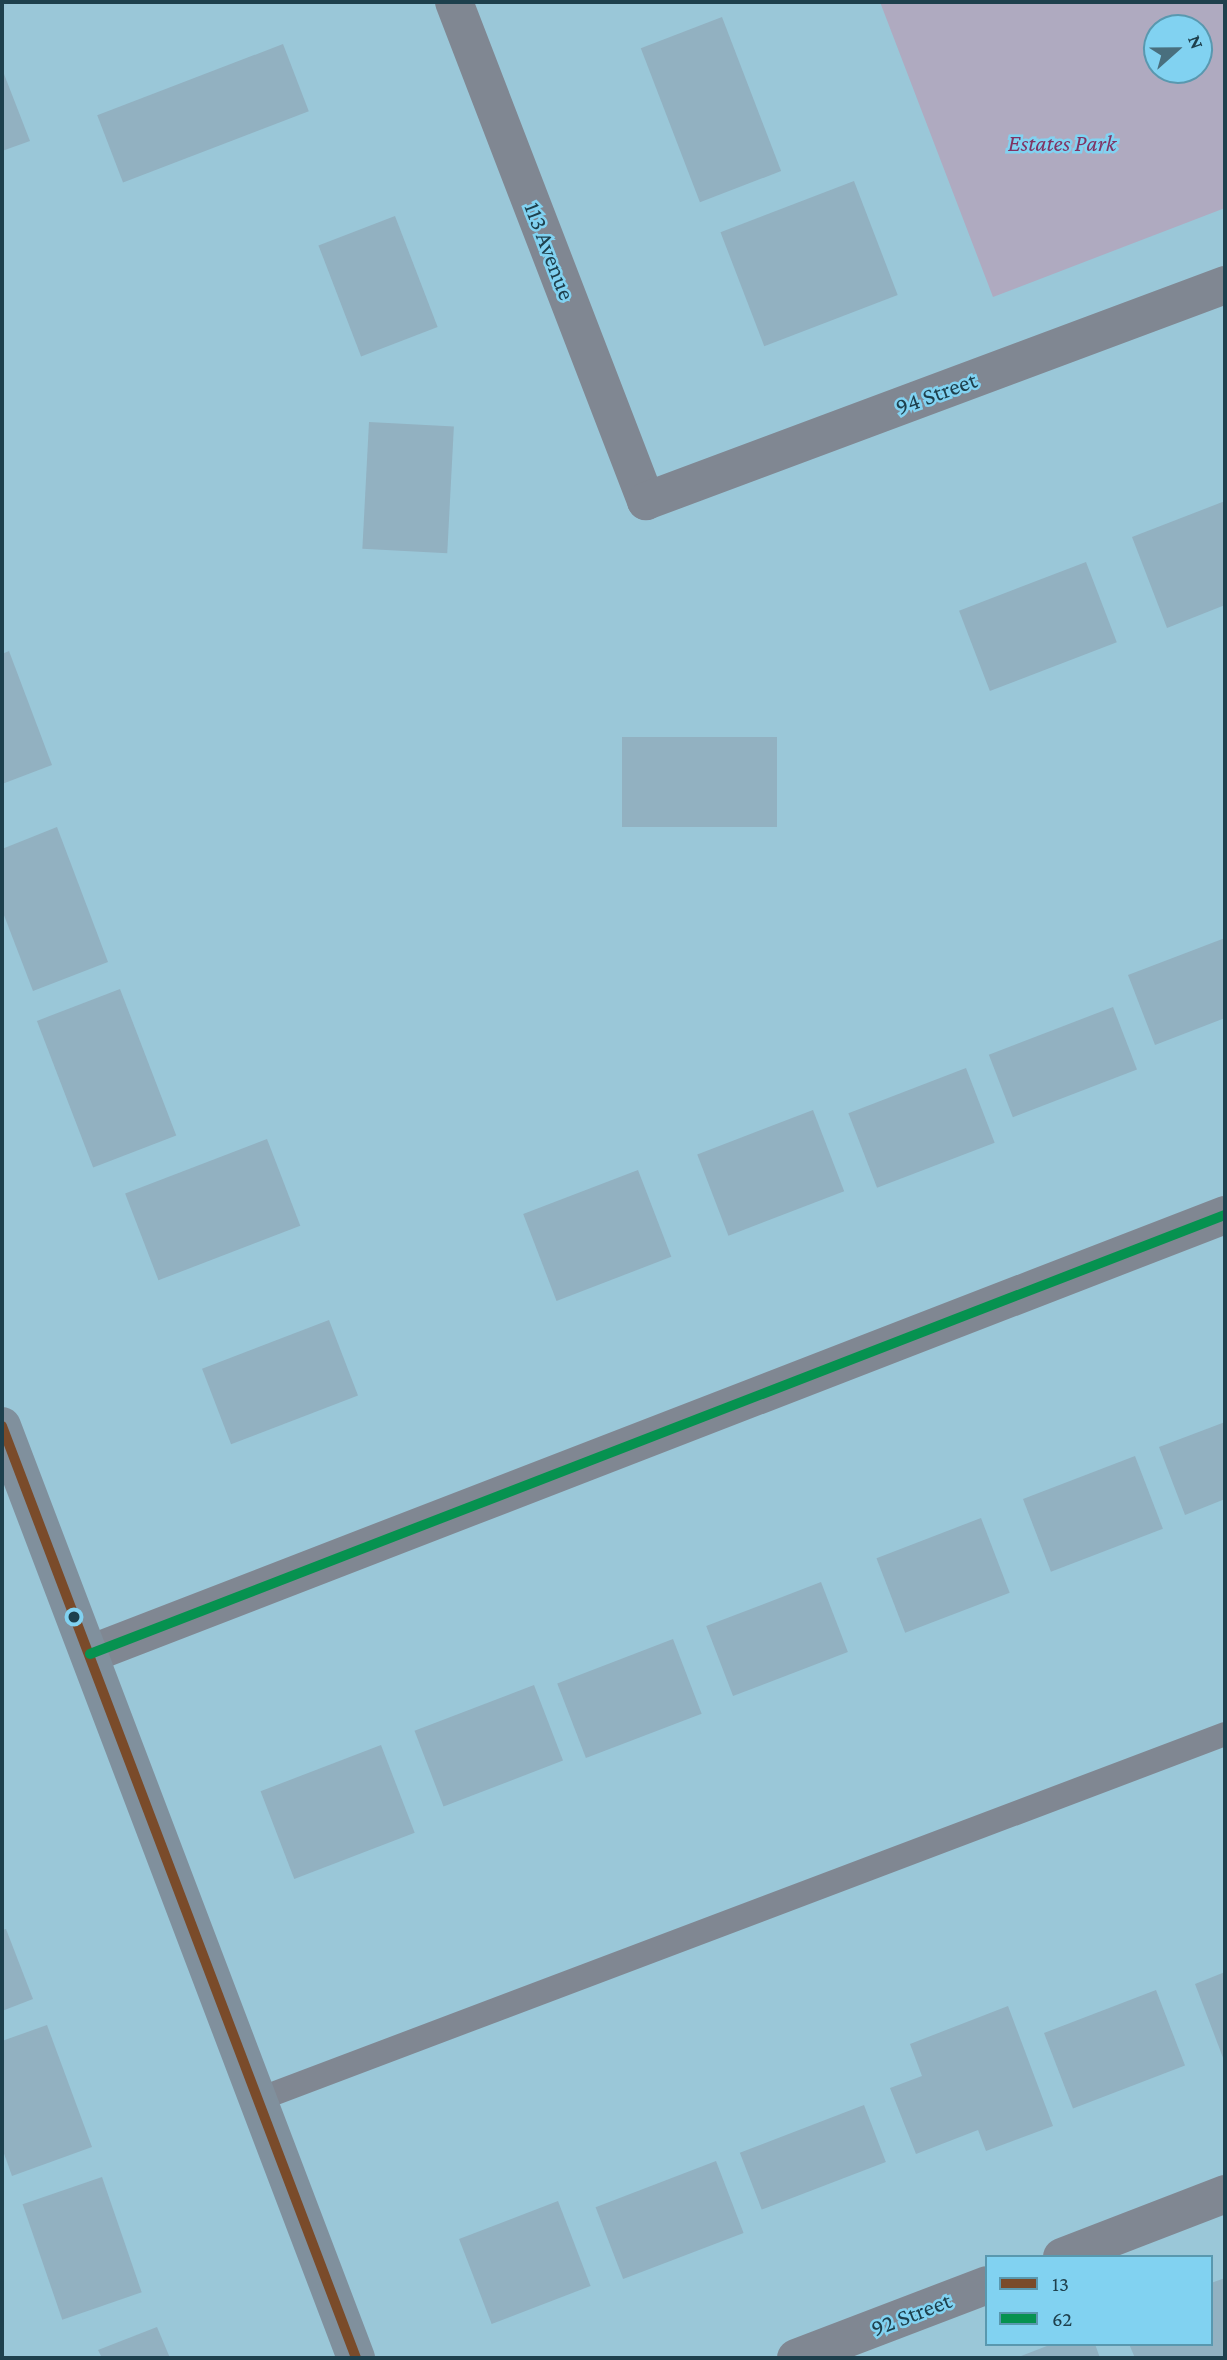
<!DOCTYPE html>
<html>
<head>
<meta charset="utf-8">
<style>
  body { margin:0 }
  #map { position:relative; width:1227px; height:2360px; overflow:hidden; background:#9ac7d8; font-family:"Crimson Pro",serif }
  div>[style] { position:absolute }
  .green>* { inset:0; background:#afaac0 }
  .building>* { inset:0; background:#92b1c1; transform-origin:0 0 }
  .lane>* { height:24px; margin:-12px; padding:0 12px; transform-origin:12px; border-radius:12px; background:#808792 }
  .street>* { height:38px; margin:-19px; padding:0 19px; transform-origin:19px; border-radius:19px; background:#808792 }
  .secondary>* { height:38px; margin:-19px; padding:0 19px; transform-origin:19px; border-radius:19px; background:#80909d }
  .bus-1>* { height:10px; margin:-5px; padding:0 5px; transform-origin:5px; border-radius:5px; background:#7a4b2a }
  .bus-2>* { height:10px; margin:-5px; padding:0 5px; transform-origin:5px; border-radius:5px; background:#069250 }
  .dots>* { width:19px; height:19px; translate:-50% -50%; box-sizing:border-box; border:4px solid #81d2f1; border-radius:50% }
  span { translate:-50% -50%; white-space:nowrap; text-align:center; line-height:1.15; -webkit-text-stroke:5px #81d2f1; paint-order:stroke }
  .park-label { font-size:24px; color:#803463; font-style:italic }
  .street-label { font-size:24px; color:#1e404d }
  .frame { position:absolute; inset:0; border:4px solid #1e404d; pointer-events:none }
  .legend { position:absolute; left:985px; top:2255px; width:228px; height:91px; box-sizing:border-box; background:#81d2f1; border:2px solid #5998af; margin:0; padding:9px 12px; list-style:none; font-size:21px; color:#1e404d }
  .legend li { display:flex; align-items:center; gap:14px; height:35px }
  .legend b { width:35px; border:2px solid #5998af }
  .north { position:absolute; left:1143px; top:14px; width:70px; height:70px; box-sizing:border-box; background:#81d2f1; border:2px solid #5998af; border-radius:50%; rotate:69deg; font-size:19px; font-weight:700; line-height:28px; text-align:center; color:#1e404d }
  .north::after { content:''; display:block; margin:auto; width:24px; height:32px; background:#496f7e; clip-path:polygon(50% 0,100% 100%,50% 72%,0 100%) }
</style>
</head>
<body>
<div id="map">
  <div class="green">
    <div style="clip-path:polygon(evenodd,880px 2px,1225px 2px,1225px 208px,993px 297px,880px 2px,1157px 28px,1199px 28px,1199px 70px,1157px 70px,1157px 28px)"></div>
  </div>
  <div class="building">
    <div style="left:722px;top:17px;width:165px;height:87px;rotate:69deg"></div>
    <div style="left:283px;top:44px;width:72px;height:199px;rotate:69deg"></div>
    <div style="clip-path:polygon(4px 74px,30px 141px,2px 151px,2px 75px)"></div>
    <div style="left:854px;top:181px;width:122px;height:143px;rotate:69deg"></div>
    <div style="left:395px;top:216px;width:119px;height:82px;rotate:69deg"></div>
    <div style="left:369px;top:422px;width:85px;height:127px;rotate:3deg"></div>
    <div style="clip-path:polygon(1225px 501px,1225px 605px,1167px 628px,1132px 537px)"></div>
    <div style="left:1086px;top:562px;width:86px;height:136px;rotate:69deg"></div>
    <div style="clip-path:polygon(9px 651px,52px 765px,2px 784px,2px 654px)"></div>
    <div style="left:622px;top:737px;width:155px;height:90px"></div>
    <div style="clip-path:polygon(57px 827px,108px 962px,33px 991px,2px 910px,2px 849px)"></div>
    <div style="clip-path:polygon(1225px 938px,1225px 1018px,1155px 1045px,1128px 975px)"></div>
    <div style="left:120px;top:989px;width:157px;height:89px;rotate:69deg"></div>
    <div style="left:1113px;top:1007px;width:67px;height:133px;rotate:69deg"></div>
    <div style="left:966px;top:1068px;width:80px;height:126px;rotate:69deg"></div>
    <div style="left:813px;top:1110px;width:87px;height:124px;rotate:69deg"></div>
    <div style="left:267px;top:1139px;width:93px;height:152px;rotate:69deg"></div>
    <div style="left:638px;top:1170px;width:93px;height:123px;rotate:69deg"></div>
    <div style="left:329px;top:1320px;width:81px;height:136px;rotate:69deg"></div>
    <div style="clip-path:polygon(1225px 1422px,1225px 1499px,1185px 1515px,1159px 1447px)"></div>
    <div style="left:1135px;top:1456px;width:78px;height:120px;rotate:69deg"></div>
    <div style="left:981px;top:1518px;width:80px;height:112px;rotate:69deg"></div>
    <div style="left:821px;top:1582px;width:75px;height:123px;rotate:69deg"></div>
    <div style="left:673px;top:1639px;width:80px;height:124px;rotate:69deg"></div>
    <div style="left:534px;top:1685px;width:81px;height:128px;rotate:69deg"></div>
    <div style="left:381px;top:1745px;width:94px;height:129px;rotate:69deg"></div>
    <div style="clip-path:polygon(6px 1929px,33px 1999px,2px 2011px,2px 1930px)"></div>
    <div style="clip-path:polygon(1225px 1972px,1225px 2063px,1195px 1984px)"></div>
    <div style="left:1156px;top:1990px;width:81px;height:120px;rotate:69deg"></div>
    <div style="clip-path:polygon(1008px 2006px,1053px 2126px,986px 2151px,978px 2130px,916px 2154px,890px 2088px,922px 2076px,910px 2044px)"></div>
    <div style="clip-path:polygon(47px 2025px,92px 2147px,12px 2176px,2px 2148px,2px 2041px)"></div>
    <div style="left:864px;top:2105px;width:61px;height:133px;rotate:69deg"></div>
    <div style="left:716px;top:2161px;width:77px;height:129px;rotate:69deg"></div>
    <div style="left:102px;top:2177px;width:122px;height:84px;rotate:71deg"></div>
    <div style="left:558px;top:2201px;width:91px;height:106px;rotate:69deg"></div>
    <div style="clip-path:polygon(1225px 2278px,1225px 2358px,1135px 2358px,1129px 2344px,1211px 2344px,1211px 2283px)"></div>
    <div style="clip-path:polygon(157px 2327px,170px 2358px,102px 2358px,98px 2350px)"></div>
    <div style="clip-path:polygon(1052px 2344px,1095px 2344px,1100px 2358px,1016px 2358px)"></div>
  </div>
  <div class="lane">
    <div style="left:257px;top:2100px;width:1035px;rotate:-20.71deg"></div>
  </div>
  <div class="street">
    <div style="left:454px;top:2px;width:535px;rotate:68.95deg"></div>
    <div style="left:646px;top:501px;width:618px;rotate:-20.46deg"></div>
    <div style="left:90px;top:1654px;width:1217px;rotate:-21.15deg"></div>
    <div style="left:1062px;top:2257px;width:175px;rotate:-21.1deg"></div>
    <div style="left:796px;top:2358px;width:204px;rotate:-20.9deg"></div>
  </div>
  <div class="secondary">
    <div style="left:2px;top:1426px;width:997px;rotate:69.2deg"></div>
  </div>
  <div class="bus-1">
    <div style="left:2px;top:1426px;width:997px;rotate:69.2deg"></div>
  </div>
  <div class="bus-2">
    <div style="left:90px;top:1654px;width:1217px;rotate:-21.15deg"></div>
  </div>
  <div class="dots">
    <div style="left:74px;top:1617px;background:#1e404d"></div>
  </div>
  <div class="park-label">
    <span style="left:1062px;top:143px">Estates Park</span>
  </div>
  <div class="street-label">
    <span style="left:550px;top:251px;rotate:69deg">113 Avenue</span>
    <span style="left:936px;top:393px;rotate:-20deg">94 Street</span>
    <span style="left:911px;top:2314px;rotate:-21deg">92 Street</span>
  </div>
  <div class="frame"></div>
  <ul class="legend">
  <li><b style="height:9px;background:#7a4b2a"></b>13</li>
  <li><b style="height:9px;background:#069250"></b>62</li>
  </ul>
  <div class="north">N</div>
</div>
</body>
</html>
